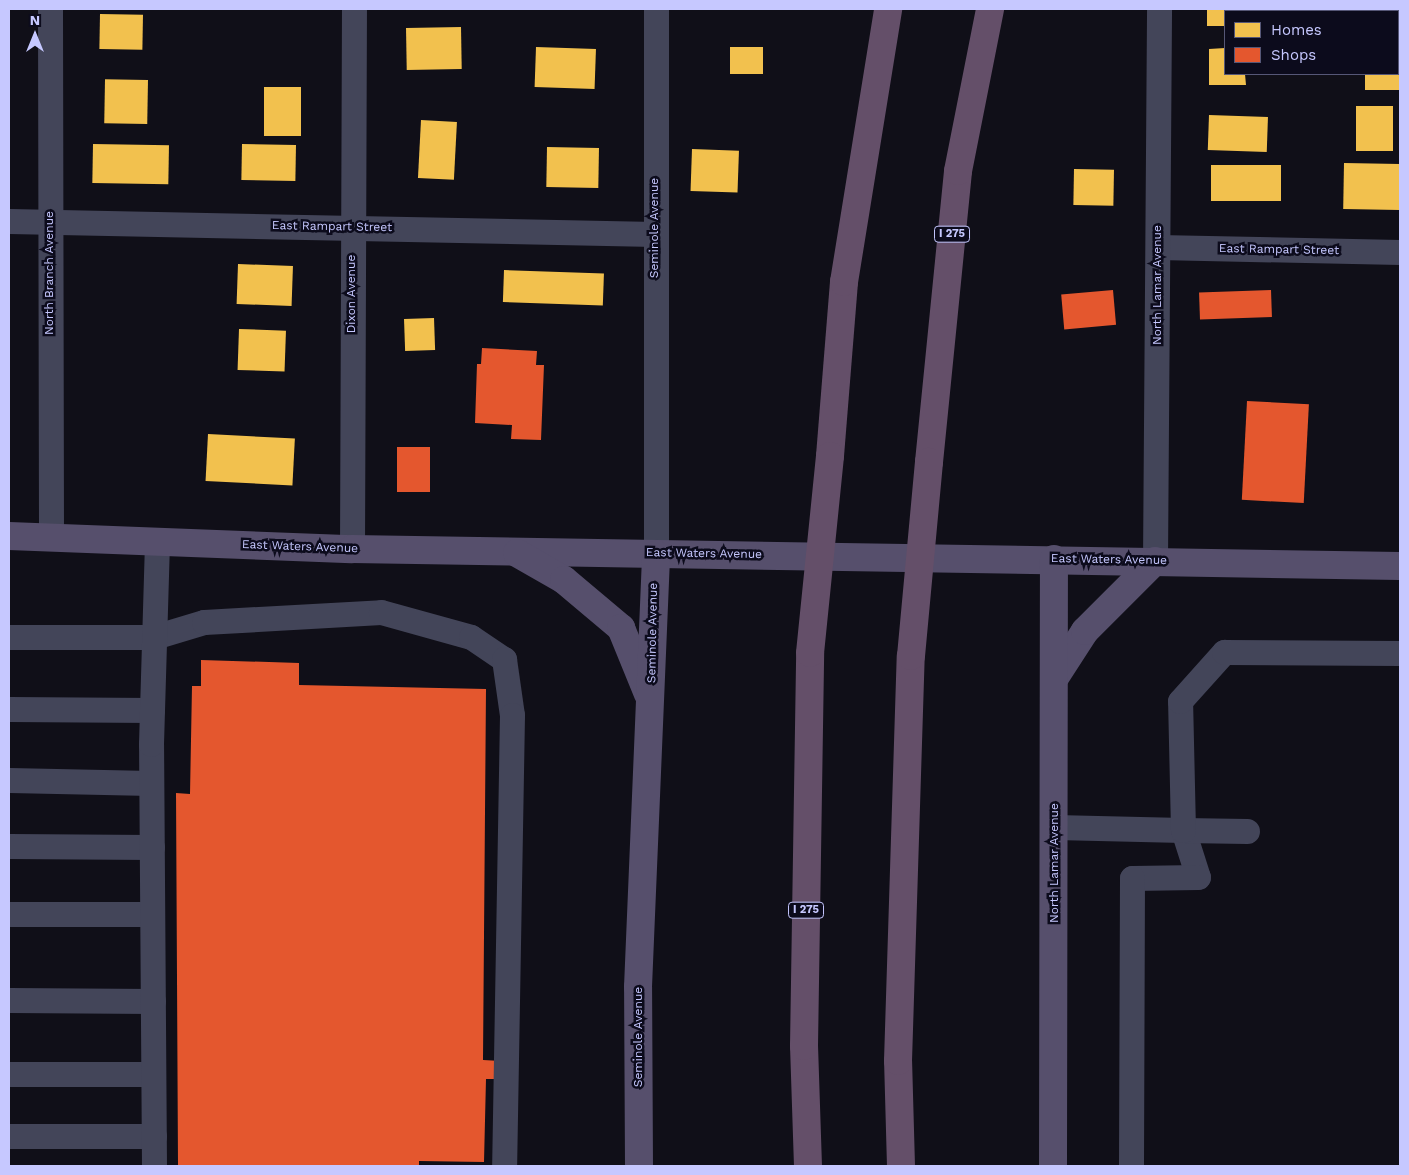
<!DOCTYPE html>
<html>
<head>
<meta charset="utf-8">
<style>
  body { margin:0 }
  #map { position:relative; width:1409px; height:1175px; overflow:hidden; background:#100f18; font-family:"Work Sans",sans-serif }
  div>[style] { position:absolute }
  .homes>* { inset:0; background:#f2c14e; transform-origin:0 0 }
  .shops>* { inset:0; background:#e4572e; transform-origin:0 0 }
  .minor>* { height:25px; margin:-12.5px; padding:0 12.5px; transform-origin:12.5px; border-radius:12.5px; background:#434559 }
  .major>* { height:28px; margin:-14px; padding:0 14px; transform-origin:14px; border-radius:14px; background:#564f6c }
  .highway>* { height:28px; margin:-14px; padding:0 14px; transform-origin:14px; border-radius:14px; background:#644f69 }
  .highway-bridge>* { height:28px; margin:-14px; padding:0 14px; transform-origin:14px; border-radius:14px; background:#644f69 }
  span { translate:-50% -50%; white-space:nowrap; text-align:center; line-height:1.15; -webkit-text-stroke:5px #0c0b1c; paint-order:stroke }
  .shield-label span { padding:1px 4px; background:#0c0b1c; border:1px solid; border-radius:4px; -webkit-text-stroke-width:0 }
  .shield-label { font-size:11px; color:#c6c8ff; font-weight:700 }
  .street-label { font-size:12px; color:#c6c8ff }
  .frame { position:absolute; inset:0; border:10px solid #c6c8ff; pointer-events:none }
  .legend { position:absolute; left:1224px; top:10px; width:175px; height:65px; box-sizing:border-box; background:#0c0b1c; border:1px solid #565777; margin:0; padding:6px 9px; list-style:none; font-size:15px; color:#c6c8ff }
  .legend li { display:flex; align-items:center; gap:10px; height:25px }
  .legend b { width:25px; border:1px solid #565777 }
  .north { position:absolute; left:10px; top:10px; width:50px; height:50px; -webkit-text-stroke:4px #0c0b1c; paint-order:stroke; rotate:0deg; font-size:14px; font-weight:700; line-height:20px; text-align:center; color:#c6c8ff }
  .north::after { content:''; display:block; margin:auto; width:18px; height:22px; background:#c6c8ff; clip-path:polygon(50% 0,100% 100%,50% 72%,0 100%) }
</style>
</head>
<body>
<div id="map">
  <div class="homes">
    <div style="clip-path:polygon(1207px 9px,1266px 9px,1266px 11px,1225px 11px,1225px 26px,1207px 26px)"></div>
    <div style="clip-path:polygon(1340px 9px,1400px 9px,1400px 25px,1398px 11px)"></div>
    <div style="left:100px;top:14px;width:43px;height:35px;rotate:1deg"></div>
    <div style="left:461px;top:27px;width:42px;height:55px;rotate:89deg"></div>
    <div style="left:536px;top:47px;width:60px;height:40px;rotate:2deg"></div>
    <div style="left:730px;top:47px;width:33px;height:27px"></div>
    <div style="clip-path:polygon(1225px 48px,1225px 74px,1245px 74px,1246px 85px,1209px 85px,1209px 49px)"></div>
    <div style="clip-path:polygon(1398px 56px,1400px 90px,1365px 90px,1365px 74px,1398px 74px)"></div>
    <div style="left:148px;top:80px;width:44px;height:43px;rotate:91deg"></div>
    <div style="left:264px;top:87px;width:37px;height:49px"></div>
    <div style="left:1356px;top:106px;width:37px;height:45px"></div>
    <div style="left:1209px;top:115px;width:59px;height:35px;rotate:2deg"></div>
    <div style="left:421px;top:120px;width:36px;height:58px;rotate:3deg"></div>
    <div style="left:93px;top:144px;width:76px;height:39px;rotate:1deg"></div>
    <div style="left:242px;top:144px;width:54px;height:36px;rotate:1deg"></div>
    <div style="left:547px;top:147px;width:52px;height:40px;rotate:1deg"></div>
    <div style="left:692px;top:149px;width:47px;height:42px;rotate:2deg"></div>
    <div style="left:1344px;top:163px;width:56px;height:46px;rotate:1deg"></div>
    <div style="left:1211px;top:165px;width:70px;height:36px"></div>
    <div style="left:1074px;top:169px;width:40px;height:36px;rotate:1deg"></div>
    <div style="left:238px;top:264px;width:55px;height:40px;rotate:2deg"></div>
    <div style="left:504px;top:270px;width:100px;height:32px;rotate:2deg"></div>
    <div style="left:434px;top:318px;width:32px;height:30px;rotate:88deg"></div>
    <div style="left:239px;top:329px;width:47px;height:41px;rotate:2deg"></div>
    <div style="left:208px;top:434px;width:87px;height:47px;rotate:3deg"></div>
  </div>
  <div class="shops">
    <div style="left:1113px;top:290px;width:35px;height:52px;rotate:85deg"></div>
    <div style="left:1271px;top:290px;width:27px;height:72px;rotate:88deg"></div>
    <div style="clip-path:polygon(482px 348px,537px 351px,536px 365px,544px 365px,541px 440px,511px 439px,512px 425px,475px 423px,477px 364px,481px 364px)"></div>
    <div style="left:1247px;top:401px;width:62px;height:99px;rotate:3deg"></div>
    <div style="left:397px;top:447px;width:33px;height:45px"></div>
    <div style="clip-path:polygon(201px 660px,299px 663px,299px 685px,486px 689px,483px 1060px,501px 1061px,500px 1079px,486px 1079px,484px 1162px,419px 1161px,419px 1166px,178px 1166px,176px 793px,190px 794px,192px 686px,201px 686px)"></div>
  </div>
  <div class="minor">
    <div style="left:50px;top:9px;width:528px;rotate:89.89deg"></div>
    <div style="left:9px;top:221px;width:646px;rotate:1.15deg"></div>
    <div style="left:1158px;top:247px;width:242px;rotate:1.2deg"></div>
    <div style="left:352px;top:549px;width:540px;rotate:-89.79deg"></div>
    <div style="left:656px;top:554px;width:545px;rotate:-90deg"></div>
    <div style="left:1155px;top:561px;width:552px;rotate:-89.58deg"></div>
    <div style="left:9px;top:637px;width:145px"></div>
    <div style="left:154px;top:637px;width:52px;rotate:-16.7deg"></div>
    <div style="left:204px;top:622px;width:177px;rotate:-3.2deg"></div>
    <div style="left:381px;top:612px;width:93px;rotate:15.5deg"></div>
    <div style="left:471px;top:637px;width:40px;rotate:34deg"></div>
    <div style="left:504px;top:659px;width:57px;rotate:81.9deg"></div>
    <div style="left:512px;top:715px;width:451px;rotate:91deg"></div>
    <div style="left:9px;top:709px;width:143px;rotate:0.4deg"></div>
    <div style="left:9px;top:780px;width:142px;rotate:1.2deg"></div>
    <div style="left:1055px;top:827px;width:128px;rotate:1.3deg"></div>
    <div style="left:1183px;top:830px;width:49px;rotate:72.3deg"></div>
    <div style="left:1198px;top:877px;width:66px;rotate:179.1deg"></div>
    <div style="left:1132px;top:878px;width:288px;rotate:90.2deg"></div>
    <div style="left:1247px;top:831px;width:64px;rotate:-179.1deg"></div>
    <div style="left:1183px;top:830px;width:129px;rotate:-91.3deg"></div>
    <div style="left:1180px;top:701px;width:66px;rotate:-48.1deg"></div>
    <div style="left:1224px;top:652px;width:176px;rotate:0.3deg"></div>
    <div style="left:9px;top:846px;width:143px;rotate:0.4deg"></div>
    <div style="left:9px;top:914px;width:143px"></div>
    <div style="left:9px;top:1000px;width:144px;rotate:0.4deg"></div>
    <div style="left:9px;top:1074px;width:144px"></div>
    <div style="left:9px;top:1136px;width:145px"></div>
    <div style="left:154px;top:1166px;width:422px;rotate:-90.4deg"></div>
    <div style="left:151px;top:744px;width:203px;rotate:-88.3deg"></div>
  </div>
  <div class="major">
    <div style="left:9px;top:536px;width:343px;rotate:2.2deg"></div>
    <div style="left:352px;top:549px;width:1048px;rotate:0.93deg"></div>
    <div style="left:517px;top:553px;width:54px;rotate:29.9deg"></div>
    <div style="left:564px;top:580px;width:75px;rotate:40.1deg"></div>
    <div style="left:621px;top:628px;width:71px;rotate:67.8deg"></div>
    <div style="left:1056px;top:676px;width:54px;rotate:-57.2deg"></div>
    <div style="left:1085px;top:631px;width:99px;rotate:-45deg"></div>
    <div style="left:639px;top:1166px;width:179px;rotate:-90.3deg"></div>
    <div style="left:638px;top:987px;width:433px;rotate:-87.6deg"></div>
    <div style="left:1053px;top:1166px;width:607px;rotate:-89.91deg"></div>
  </div>
  <div class="highway">
    <div style="left:830px;top:456px;width:175px;rotate:-85.4deg"></div>
    <div style="left:844px;top:282px;width:277px;rotate:-80.8deg"></div>
    <div style="left:929px;top:462px;width:292px;rotate:-84.3deg"></div>
    <div style="left:958px;top:171px;width:165px;rotate:-78.8deg"></div>
    <div style="left:808px;top:1166px;width:120px;rotate:-91.9deg"></div>
    <div style="left:804px;top:1046px;width:393px;rotate:-89.1deg"></div>
    <div style="left:901px;top:1166px;width:105px;rotate:-91.6deg"></div>
    <div style="left:898px;top:1061px;width:405px;rotate:-88.2deg"></div>
  </div>
  <div class="highway-bridge">
    <div style="left:810px;top:653px;width:198px;rotate:-84.2deg"></div>
    <div style="left:911px;top:656px;width:195px;rotate:-84.7deg"></div>
  </div>
  <div class="shield-label">
    <span style="left:952px;top:234px">I 275</span>
    <span style="left:806px;top:910px">I 275</span>
  </div>
  <div class="street-label">
    <span style="left:332px;top:227px;rotate:1deg">East Rampart Street</span>
    <span style="left:655px;top:228px;rotate:-90deg">Seminole Avenue</span>
    <span style="left:1279px;top:250px;rotate:1deg">East Rampart Street</span>
    <span style="left:50px;top:273px;rotate:-90deg">North Branch Avenue</span>
    <span style="left:1158px;top:285px;rotate:-90deg">North Lamar Avenue</span>
    <span style="left:352px;top:294px;rotate:-90deg">Dixon Avenue</span>
    <span style="left:300px;top:547px;rotate:2deg">East Waters Avenue</span>
    <span style="left:704px;top:554px;rotate:1deg">East Waters Avenue</span>
    <span style="left:1109px;top:560px;rotate:1deg">East Waters Avenue</span>
    <span style="left:653px;top:633px;rotate:-89deg">Seminole Avenue</span>
    <span style="left:1055px;top:863px;rotate:-90deg">North Lamar Avenue</span>
    <span style="left:639px;top:1037px;rotate:-90deg">Seminole Avenue</span>
  </div>
  <div class="frame"></div>
  <ul class="legend">
  <li><b style="height:14px;background:#f2c14e"></b>Homes</li>
  <li><b style="height:14px;background:#e4572e"></b>Shops</li>
  </ul>
  <div class="north">N</div>
</div>
</body>
</html>
